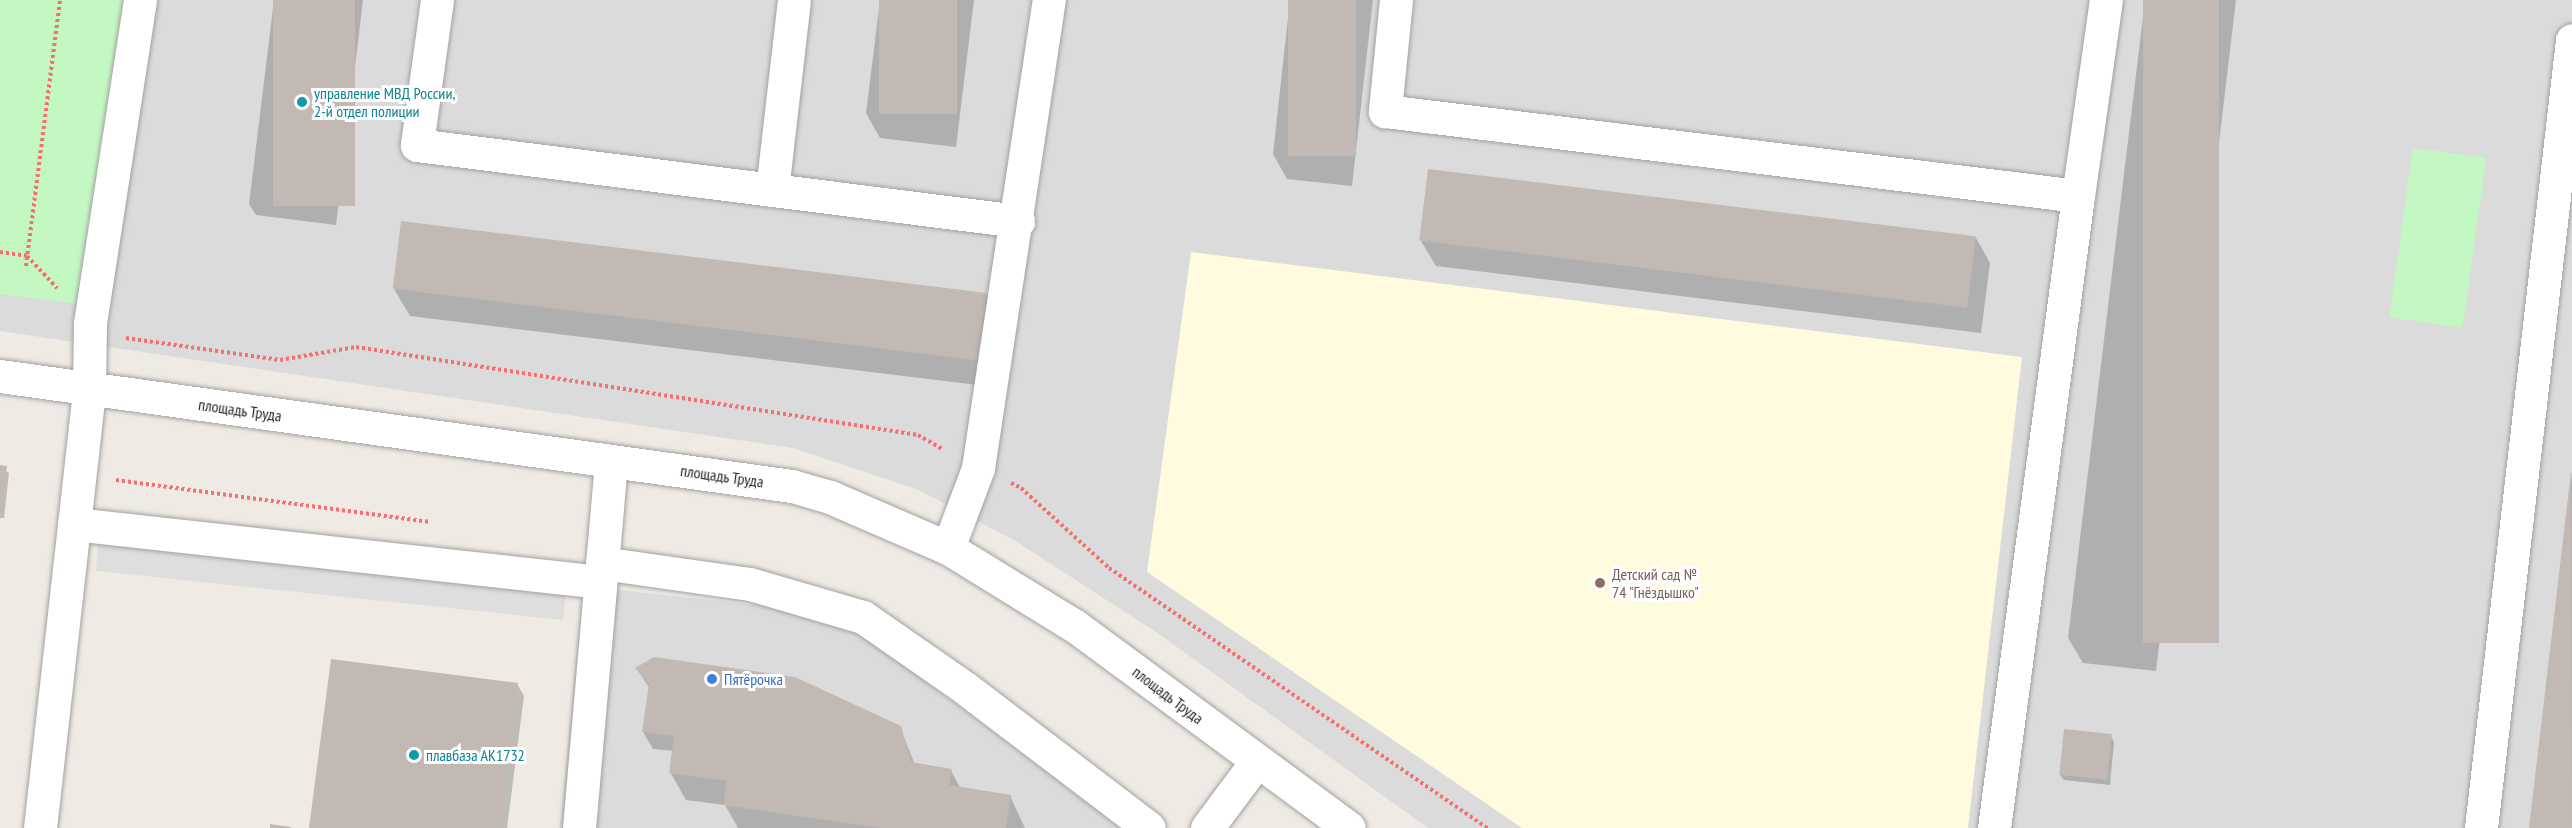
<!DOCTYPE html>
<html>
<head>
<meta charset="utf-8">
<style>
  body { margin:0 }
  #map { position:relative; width:2572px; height:828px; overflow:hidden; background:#efeae4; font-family:"PT Sans Narrow",sans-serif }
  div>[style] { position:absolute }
  .residential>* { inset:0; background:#dcdbdb }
  .education>* { inset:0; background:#fefbde }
  .park>* { inset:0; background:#c4f8c2; transform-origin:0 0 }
  .parking>* { inset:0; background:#dedede; transform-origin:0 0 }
  .shadow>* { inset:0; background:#0003 }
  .building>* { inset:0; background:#c3b9b4; transform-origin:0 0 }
  .path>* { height:4px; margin-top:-2px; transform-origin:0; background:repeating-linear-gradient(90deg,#f66e6f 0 3px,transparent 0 6px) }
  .roads { filter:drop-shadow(0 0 2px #a2a2a2) drop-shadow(0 0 2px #a2a2a2) }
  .minor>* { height:33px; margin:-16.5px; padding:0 16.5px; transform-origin:16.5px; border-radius:16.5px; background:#fff }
  .dots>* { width:16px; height:16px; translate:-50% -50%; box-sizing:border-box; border:3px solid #fff; border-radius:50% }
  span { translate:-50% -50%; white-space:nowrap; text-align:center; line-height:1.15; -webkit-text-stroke:6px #fff; paint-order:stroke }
  .culture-label { font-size:16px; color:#0d838f }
  .left { translate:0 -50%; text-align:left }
  .street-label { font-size:16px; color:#1e1e1e }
  .education-label { font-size:16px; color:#785e54 }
  .shop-label { font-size:16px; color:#366cbe }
</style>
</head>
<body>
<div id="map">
  <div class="residential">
    <div style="clip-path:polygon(0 0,2572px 0,2572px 828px,1428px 828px,1159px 634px,1017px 542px,919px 490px,793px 448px,0 331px)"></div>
    <div style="clip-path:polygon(583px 586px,835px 614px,1122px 828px,560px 828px)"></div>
  </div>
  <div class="education">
    <div style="clip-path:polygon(1191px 252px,2022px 357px,1968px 828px,1522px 828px,1147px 572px)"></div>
  </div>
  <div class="park">
    <div style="clip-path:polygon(0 0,127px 0,88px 305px,0 294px)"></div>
    <div style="left:2413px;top:148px;width:74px;height:171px;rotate:8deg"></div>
  </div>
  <div class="parking">
    <div style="left:99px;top:539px;width:470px;height:32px;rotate:6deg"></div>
  </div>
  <div class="shadow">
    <div style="clip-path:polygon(274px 0,363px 0,336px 225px,256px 215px,249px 204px)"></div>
    <div style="clip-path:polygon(880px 0,974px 0,956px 147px,880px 138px,866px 113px)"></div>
    <div style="clip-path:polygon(1290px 0,1373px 0,1352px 186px,1287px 179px,1273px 154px)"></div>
    <div style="clip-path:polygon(2145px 0,2236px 0,2156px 671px,2083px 663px,2068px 638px)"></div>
    <div style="clip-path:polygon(1976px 238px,1990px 263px,1981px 333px,1436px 266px,1421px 241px)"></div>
    <div style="clip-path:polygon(394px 289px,986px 293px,1002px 321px,994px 387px,410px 316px)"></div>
    <div style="clip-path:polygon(0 467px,9px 473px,4px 518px,0 518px)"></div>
    <div style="clip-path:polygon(2572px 472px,2572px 828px,2530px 828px)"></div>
    <div style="clip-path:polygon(637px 669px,900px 727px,915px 765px,951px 771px,961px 789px,1010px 796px,1025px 828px,738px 828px,725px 805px,686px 800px,670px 772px,674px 751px,653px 749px,643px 732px,650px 689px)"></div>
    <div style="clip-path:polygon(517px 684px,524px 696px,507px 828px,310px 828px)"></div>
    <div style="clip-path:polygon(2111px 736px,2114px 742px,2110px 785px,2064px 780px,2060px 775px)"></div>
  </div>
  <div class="building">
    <div style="left:273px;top:0;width:82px;height:206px"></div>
    <div style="left:879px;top:0;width:78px;height:114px"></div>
    <div style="left:1288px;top:0;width:68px;height:156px"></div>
    <div style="left:2143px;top:0;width:76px;height:643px"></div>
    <div style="left:1428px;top:169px;width:552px;height:72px;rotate:7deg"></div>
    <div style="left:401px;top:221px;width:590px;height:68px;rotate:7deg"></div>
    <div style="clip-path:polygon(0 465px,7px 466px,1px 512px,0 512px)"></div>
    <div style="clip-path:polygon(2571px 472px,2572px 828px,2529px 828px)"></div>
    <div style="clip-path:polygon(654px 657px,795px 677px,901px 726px,911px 762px,952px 769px,949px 785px,1011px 795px,1006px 828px,880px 828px,723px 805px,727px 781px,669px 773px,674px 736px,642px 732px,649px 684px,635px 668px)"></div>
    <div style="clip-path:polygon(331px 659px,518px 683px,499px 828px,309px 828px)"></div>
    <div style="left:2064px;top:729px;width:48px;height:46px;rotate:6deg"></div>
    <div style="clip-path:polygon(270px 824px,291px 827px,291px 828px,270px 828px)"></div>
  </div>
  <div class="path">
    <div style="left:0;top:252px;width:27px;rotate:8deg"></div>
    <div style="left:27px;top:256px;width:44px;rotate:46.8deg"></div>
    <div style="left:26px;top:266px;width:268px;rotate:-82.7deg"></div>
    <div style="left:126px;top:338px;width:156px;rotate:8.1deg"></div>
    <div style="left:280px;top:360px;width:77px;rotate:-9.7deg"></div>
    <div style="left:356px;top:347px;width:569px;rotate:8.9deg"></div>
    <div style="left:918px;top:435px;width:28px;rotate:30deg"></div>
    <div style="left:116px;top:480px;width:317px;rotate:7.6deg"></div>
    <div style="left:1011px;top:483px;width:11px;rotate:27deg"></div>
    <div style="left:1021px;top:488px;width:119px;rotate:42.3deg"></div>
    <div style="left:1109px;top:568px;width:460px;rotate:34.5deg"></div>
  </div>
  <div class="roads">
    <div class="minor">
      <div style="left:437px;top:0;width:146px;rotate:97.9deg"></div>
      <div style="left:417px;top:145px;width:606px;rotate:7.21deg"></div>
      <div style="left:1396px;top:0;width:112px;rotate:95.7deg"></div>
      <div style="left:1385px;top:111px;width:698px;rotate:6.99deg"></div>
      <div style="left:2078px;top:196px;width:198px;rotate:-81.9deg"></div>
      <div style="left:772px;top:190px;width:191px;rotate:-83.4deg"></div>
      <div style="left:0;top:376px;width:800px;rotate:7.91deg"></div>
      <div style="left:792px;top:486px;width:40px;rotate:16deg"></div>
      <div style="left:830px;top:497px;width:129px;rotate:23.4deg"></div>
      <div style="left:948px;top:548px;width:149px;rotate:31.6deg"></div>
      <div style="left:1075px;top:626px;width:340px;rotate:36.4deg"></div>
      <div style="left:74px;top:524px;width:529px;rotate:6.29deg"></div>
      <div style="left:948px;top:548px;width:85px;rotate:-69.4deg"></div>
      <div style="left:978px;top:468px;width:473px;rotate:-81.4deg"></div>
      <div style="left:602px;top:563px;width:149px;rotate:8.1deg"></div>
      <div style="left:750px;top:584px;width:118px;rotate:16.3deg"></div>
      <div style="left:863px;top:617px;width:124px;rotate:34.8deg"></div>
      <div style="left:965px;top:688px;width:231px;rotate:37.3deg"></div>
      <div style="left:40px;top:828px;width:442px;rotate:-83.6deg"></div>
      <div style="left:89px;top:389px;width:66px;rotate:-89.1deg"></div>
      <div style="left:90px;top:323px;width:327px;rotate:-81.2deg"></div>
      <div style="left:579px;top:828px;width:368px;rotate:-85deg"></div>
      <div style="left:1207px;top:828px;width:84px;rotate:-53.3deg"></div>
      <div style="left:1994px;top:828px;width:638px;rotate:-82.43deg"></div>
      <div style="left:2481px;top:828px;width:793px;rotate:-83.41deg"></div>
    </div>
  </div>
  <div class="dots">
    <div style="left:302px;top:102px;background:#0f9aa8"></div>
    <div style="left:1600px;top:583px;background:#8d6e63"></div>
    <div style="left:712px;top:679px;background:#3f7fe0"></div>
    <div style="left:414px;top:755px;background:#0f9aa8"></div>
  </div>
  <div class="culture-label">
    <span class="left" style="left:314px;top:102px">управление МВД России,<br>2-й отдел полиции</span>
    <span class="left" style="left:426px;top:755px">плавбаза АК1732</span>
  </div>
  <div class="street-label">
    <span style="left:240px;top:410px;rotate:8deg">площадь Труда</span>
    <span style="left:722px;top:476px;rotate:8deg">площадь Труда</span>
    <span style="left:1168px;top:695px;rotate:37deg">площадь Труда</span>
  </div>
  <div class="education-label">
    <span class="left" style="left:1612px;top:583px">Детский сад №<br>74 "Гнёздышко"</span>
  </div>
  <div class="shop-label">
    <span class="left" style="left:724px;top:679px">Пятёрочка</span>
  </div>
</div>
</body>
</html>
